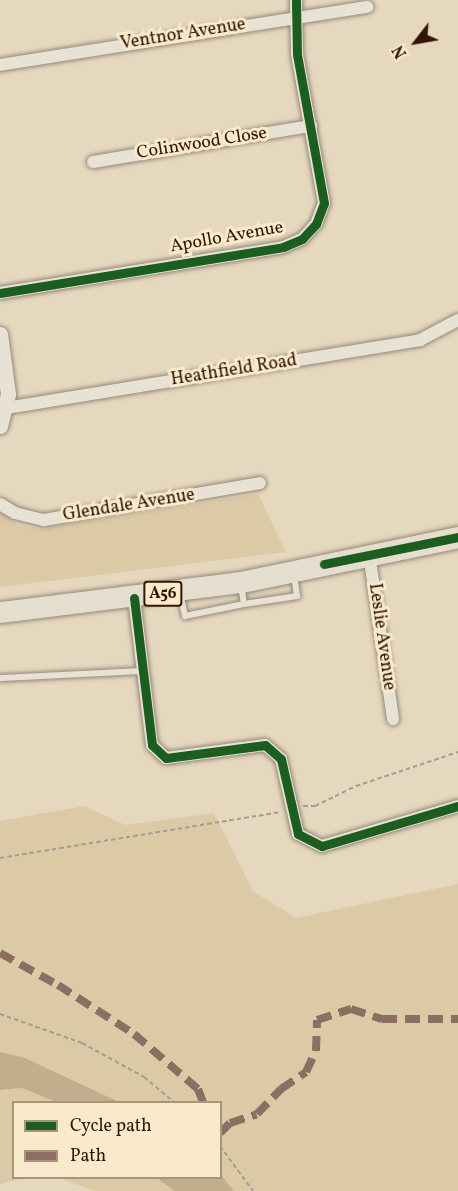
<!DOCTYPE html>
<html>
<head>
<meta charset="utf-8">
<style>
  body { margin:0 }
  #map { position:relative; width:458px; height:1191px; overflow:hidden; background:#e5d8be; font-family:Vollkorn,serif }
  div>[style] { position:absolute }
  .green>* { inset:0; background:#dcc9a6 }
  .water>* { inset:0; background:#c2ad8c }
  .path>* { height:2px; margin-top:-1px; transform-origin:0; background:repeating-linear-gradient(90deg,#a59d93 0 4.5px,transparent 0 7.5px) }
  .roads { filter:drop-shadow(0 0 2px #95897a) drop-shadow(0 0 2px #95897a) }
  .service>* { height:6px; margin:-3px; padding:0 3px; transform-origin:3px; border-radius:3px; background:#e8e2d5 }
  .minor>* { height:12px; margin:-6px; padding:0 6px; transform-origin:6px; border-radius:6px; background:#e8e2d5 }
  .tertiary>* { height:15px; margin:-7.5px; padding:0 7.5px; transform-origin:7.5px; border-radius:7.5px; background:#e8e2d5 }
  .trunk>* { height:21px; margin:-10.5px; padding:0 10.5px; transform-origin:10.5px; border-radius:10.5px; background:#e5dece }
  .quiet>* { height:8px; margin-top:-4px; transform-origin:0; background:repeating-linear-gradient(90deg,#8d6e63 0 15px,transparent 0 23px) }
  .cycleway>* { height:9px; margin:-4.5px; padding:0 4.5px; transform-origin:4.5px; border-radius:4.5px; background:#1b5e20 }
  span { translate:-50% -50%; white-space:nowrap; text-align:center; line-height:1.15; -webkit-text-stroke:6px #f8eaca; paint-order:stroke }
  .shield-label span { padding:2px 4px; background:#f8eaca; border:2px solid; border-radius:4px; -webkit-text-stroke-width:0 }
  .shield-label { font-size:16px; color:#321508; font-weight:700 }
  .street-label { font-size:18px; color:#321508 }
  .legend { position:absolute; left:12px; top:1101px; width:210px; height:78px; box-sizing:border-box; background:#f8eaca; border:2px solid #a9957c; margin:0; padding:8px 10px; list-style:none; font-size:18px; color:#321508 }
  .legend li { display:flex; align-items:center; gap:12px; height:30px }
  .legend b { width:30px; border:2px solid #a9957c }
  .north { position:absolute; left:386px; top:12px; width:60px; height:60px; -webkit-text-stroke:4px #f8eaca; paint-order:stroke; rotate:239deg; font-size:16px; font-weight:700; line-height:24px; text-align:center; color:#321508 }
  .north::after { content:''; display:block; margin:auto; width:21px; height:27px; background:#321508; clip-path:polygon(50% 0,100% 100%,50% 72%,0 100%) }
</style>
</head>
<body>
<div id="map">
  <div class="green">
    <div style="clip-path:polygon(258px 494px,286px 552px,0 587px,0 512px,18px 525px,39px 529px)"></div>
    <div style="clip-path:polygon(84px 806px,125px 825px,214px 813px,253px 891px,296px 918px,458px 884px,458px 1191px,234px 1191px,221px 1175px,220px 1102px,119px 1102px,25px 1058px,0 1053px,0 821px)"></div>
    <div style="clip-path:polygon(22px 1088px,56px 1102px,14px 1102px,14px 1178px,23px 1178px,0 1184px,0 1090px)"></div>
    <div style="clip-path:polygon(60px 1178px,157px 1178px,174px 1191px,94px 1191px)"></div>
  </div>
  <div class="water">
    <div style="clip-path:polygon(0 1052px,25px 1058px,119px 1102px,56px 1102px,22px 1088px,0 1090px)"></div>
    <div style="clip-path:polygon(221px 1175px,234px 1191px,174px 1191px,157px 1178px)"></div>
  </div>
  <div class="path">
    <div style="left:303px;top:806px;width:12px"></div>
    <div style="left:315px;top:806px;width:46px;rotate:-26deg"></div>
    <div style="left:356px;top:786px;width:108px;rotate:-18.4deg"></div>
    <div style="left:0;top:858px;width:284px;rotate:-9.3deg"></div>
    <div style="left:0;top:1014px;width:87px;rotate:19.5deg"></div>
    <div style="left:82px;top:1043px;width:71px;rotate:28.7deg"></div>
    <div style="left:144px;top:1077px;width:39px;rotate:40deg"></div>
    <div style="left:220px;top:1146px;width:56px;rotate:53.7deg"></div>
  </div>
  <div class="roads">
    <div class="service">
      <div style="left:241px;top:585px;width:19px;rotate:81deg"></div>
      <div style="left:244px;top:604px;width:54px;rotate:-8.6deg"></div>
      <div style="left:297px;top:596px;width:22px;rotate:-98deg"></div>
      <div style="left:180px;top:594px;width:23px;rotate:77deg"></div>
      <div style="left:185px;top:616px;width:60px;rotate:-11.5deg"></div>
      <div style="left:0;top:678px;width:143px;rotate:-2.8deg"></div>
    </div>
    <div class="minor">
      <div style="left:0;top:65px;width:372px;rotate:-9deg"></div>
      <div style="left:93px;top:162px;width:221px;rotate:-9.4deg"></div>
      <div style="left:0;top:293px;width:287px;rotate:-9.2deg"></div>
      <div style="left:283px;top:247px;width:21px;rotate:-23deg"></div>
      <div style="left:302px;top:239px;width:21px;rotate:-47deg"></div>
      <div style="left:316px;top:224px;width:22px;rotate:-69deg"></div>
      <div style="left:324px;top:203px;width:151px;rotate:-100.3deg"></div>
      <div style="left:297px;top:54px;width:54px;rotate:-91.1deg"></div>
      <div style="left:6px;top:408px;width:420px;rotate:-9.3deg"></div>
      <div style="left:420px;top:340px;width:43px;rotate:-27.8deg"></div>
      <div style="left:0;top:504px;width:17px;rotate:31deg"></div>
      <div style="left:15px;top:513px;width:30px;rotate:14deg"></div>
      <div style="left:44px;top:520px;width:219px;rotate:-9.7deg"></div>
      <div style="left:369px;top:554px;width:167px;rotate:81.7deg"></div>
      <div style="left:134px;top:598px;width:148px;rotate:83deg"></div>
      <div style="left:152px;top:745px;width:19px;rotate:43deg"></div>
      <div style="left:166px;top:758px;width:100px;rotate:-7.5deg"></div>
      <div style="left:265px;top:745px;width:21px;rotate:41deg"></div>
      <div style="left:281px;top:759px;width:77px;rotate:77.2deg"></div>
      <div style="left:298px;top:834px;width:27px;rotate:27deg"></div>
      <div style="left:322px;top:846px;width:142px;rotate:-16.4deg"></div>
    </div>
    <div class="tertiary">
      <div style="left:0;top:334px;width:61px;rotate:82.4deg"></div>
      <div style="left:8px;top:394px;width:33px;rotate:104deg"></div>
    </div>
    <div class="trunk">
      <div style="left:0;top:612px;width:243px;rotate:-7.1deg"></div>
      <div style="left:241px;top:582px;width:222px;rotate:-11.7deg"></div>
    </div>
  </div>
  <div class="quiet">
    <div style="left:0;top:953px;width:66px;rotate:28.9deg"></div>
    <div style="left:58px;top:985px;width:90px;rotate:32.8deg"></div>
    <div style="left:134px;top:1034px;width:84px;rotate:40.7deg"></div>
    <div style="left:198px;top:1089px;width:14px;rotate:69deg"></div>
    <div style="left:220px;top:1133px;width:14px;rotate:-45deg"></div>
    <div style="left:230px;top:1123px;width:28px;rotate:-18deg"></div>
    <div style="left:257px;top:1114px;width:35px;rotate:-46deg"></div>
    <div style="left:281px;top:1089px;width:30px;rotate:-34deg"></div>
    <div style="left:306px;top:1072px;width:23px;rotate:-65deg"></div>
    <div style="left:316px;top:1051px;width:31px;rotate:-88deg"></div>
    <div style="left:317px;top:1020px;width:36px;rotate:-18deg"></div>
    <div style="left:351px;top:1009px;width:33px;rotate:18deg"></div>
    <div style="left:382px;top:1019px;width:76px"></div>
  </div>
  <div class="cycleway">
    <div style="left:0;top:293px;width:287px;rotate:-9.2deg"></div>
    <div style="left:283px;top:247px;width:21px;rotate:-23deg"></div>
    <div style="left:302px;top:239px;width:21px;rotate:-47deg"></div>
    <div style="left:316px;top:224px;width:22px;rotate:-69deg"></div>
    <div style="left:324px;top:203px;width:151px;rotate:-100.3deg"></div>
    <div style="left:297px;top:54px;width:54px;rotate:-91.1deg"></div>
    <div style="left:324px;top:564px;width:137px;rotate:-11.4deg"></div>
    <div style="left:134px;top:598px;width:148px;rotate:83deg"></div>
    <div style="left:152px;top:745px;width:19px;rotate:43deg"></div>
    <div style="left:166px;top:758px;width:100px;rotate:-7.5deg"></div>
    <div style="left:265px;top:745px;width:21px;rotate:41deg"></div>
    <div style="left:281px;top:759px;width:77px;rotate:77.2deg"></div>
    <div style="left:298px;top:834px;width:27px;rotate:27deg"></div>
    <div style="left:322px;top:846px;width:142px;rotate:-16.4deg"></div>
  </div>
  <div class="shield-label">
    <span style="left:163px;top:594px">A56</span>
  </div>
  <div class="street-label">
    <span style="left:183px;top:35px;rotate:-9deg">Ventnor Avenue</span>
    <span style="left:202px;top:144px;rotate:-9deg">Colinwood Close</span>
    <span style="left:227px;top:238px;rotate:-10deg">Apollo Avenue</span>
    <span style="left:234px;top:371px;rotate:-9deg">Heathfield Road</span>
    <span style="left:129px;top:506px;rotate:-9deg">Glendale Avenue</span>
    <span style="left:381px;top:637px;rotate:82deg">Leslie Avenue</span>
  </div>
  <ul class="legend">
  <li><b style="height:8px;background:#1b5e20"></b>Cycle path</li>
  <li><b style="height:8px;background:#8d6e63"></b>Path</li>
  </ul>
  <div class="north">N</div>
</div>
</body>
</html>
